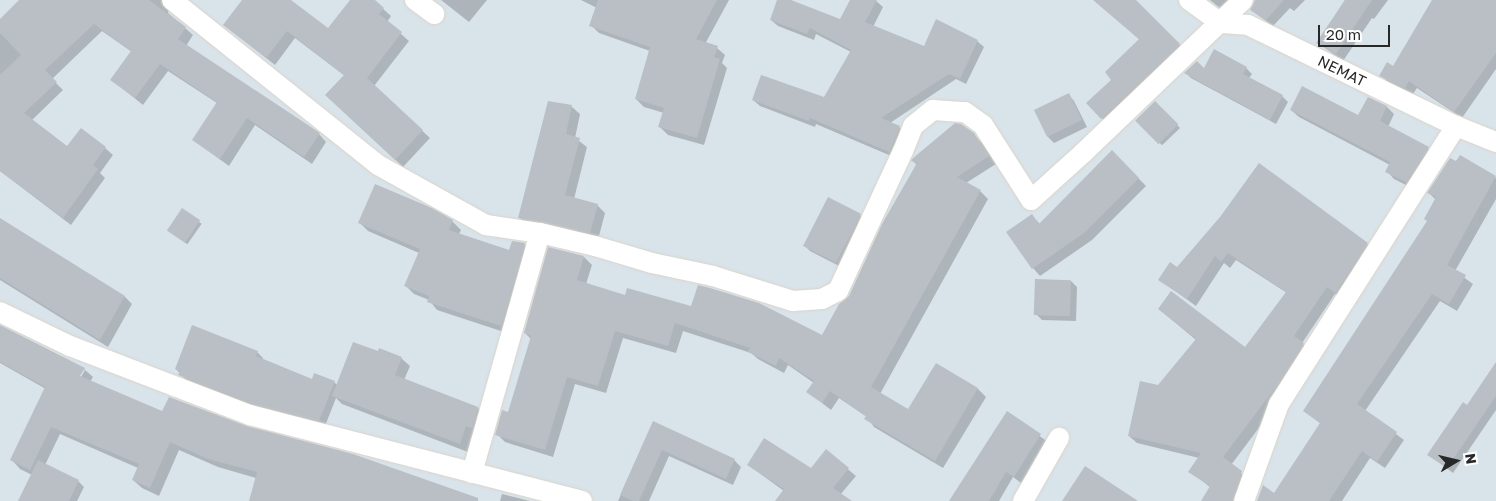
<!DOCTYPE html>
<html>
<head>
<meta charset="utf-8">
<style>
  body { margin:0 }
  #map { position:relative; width:1496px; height:501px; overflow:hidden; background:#d9e3ea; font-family:"Golos Text",sans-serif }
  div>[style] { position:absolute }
  .shadow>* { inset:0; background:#0003; transform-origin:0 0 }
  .building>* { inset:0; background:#b9bfc5; transform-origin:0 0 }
  .roads { filter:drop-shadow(0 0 1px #dad4c8) drop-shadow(0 0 1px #dad4c8) }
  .minor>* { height:20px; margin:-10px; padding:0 10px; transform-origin:10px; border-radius:10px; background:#fff }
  span { translate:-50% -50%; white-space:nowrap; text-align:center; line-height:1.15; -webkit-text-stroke:4.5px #fff; paint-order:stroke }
  .street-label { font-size:15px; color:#282828 }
  .north { position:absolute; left:1431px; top:436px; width:50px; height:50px; -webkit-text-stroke:4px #fff; paint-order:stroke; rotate:81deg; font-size:14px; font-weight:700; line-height:20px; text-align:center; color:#282828 }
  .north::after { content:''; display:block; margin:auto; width:18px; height:22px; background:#282828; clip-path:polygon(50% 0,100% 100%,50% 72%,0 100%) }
  .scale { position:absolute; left:1318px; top:25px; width:72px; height:22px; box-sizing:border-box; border:2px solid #282828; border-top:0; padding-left:6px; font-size:15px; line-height:18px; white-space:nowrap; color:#282828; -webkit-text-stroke:4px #fff; paint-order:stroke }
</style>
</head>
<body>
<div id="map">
  <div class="shadow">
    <div style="clip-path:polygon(21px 0,171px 0,168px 13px,193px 35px,186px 46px,319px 134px,326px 142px,312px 164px,255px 125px,229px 166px,193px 140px,217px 103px,168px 71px,143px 105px,112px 80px,132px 52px,102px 31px,52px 79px,63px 90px,31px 121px,68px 148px,105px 148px,113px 155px,100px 173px,105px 178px,71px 225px,0 171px,0 20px)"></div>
    <div style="clip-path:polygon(244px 0,289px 0,328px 30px,351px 0,373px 0,391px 16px,387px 22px,409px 41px,374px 86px,430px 138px,403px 167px,335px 103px,345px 76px,295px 38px,275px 65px,225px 25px)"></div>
    <div style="clip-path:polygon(441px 0,487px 0,469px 22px)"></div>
    <div style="clip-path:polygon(581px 0,729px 0,705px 44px,717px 48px,725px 55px,722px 63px,727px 68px,704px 145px,668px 135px,660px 127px,664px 113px,644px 107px,636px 99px,650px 51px,599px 33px,591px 25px,597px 8px)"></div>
    <div style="clip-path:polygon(779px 0,787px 0,841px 21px,851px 0,875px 0,883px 7px,873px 27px,924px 47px,977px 41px,984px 47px,966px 84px,956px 79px,890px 123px,899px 127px,906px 134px,896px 158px,816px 124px,815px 127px,760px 106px,753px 100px,824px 99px,851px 52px,816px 34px,814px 40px,778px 26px,771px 20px)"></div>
    <div style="clip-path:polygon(1094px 0,1134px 0,1186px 51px,1109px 126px,1088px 103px,1113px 80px,1140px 40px)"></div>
    <div style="clip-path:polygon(1210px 0,1240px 0,1226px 13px)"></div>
    <div style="clip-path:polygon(1256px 0,1305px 0,1294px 11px,1290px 8px,1273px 26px,1251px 10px)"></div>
    <div style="clip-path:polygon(1345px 0,1388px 0,1374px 19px,1372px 18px,1343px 61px,1318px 43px)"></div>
    <div style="clip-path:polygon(1434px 0,1489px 0,1496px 5px,1496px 69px,1462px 118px,1417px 88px,1413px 94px,1388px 82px,1381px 75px,1394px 67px)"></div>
    <div style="clip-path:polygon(1246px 68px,1252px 74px,1249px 78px,1282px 96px,1288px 102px,1276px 124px,1191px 78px,1186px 73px,1204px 70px)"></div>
    <div style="clip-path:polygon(1069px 95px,1074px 101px,1087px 127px,1054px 143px,1048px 137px)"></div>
    <div style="clip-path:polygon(1369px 98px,1387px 107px,1394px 114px,1388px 127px,1428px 148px,1435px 155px,1414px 189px,1394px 179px,1387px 171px,1390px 165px,1299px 117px,1291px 110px,1359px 117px)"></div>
    <div style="clip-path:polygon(549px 102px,572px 107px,580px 114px,575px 138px,587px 147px,574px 199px,597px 205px,605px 213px,598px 240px,527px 225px,519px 217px)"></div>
    <div style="left:1155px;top:102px;width:36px;height:25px;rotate:46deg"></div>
    <div style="clip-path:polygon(973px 134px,982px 143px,996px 164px,966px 183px,980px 191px,988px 199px,880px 394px,908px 411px,936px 365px,978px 389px,986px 397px,943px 468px,874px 427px,867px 417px,839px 398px,831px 410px,808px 392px,814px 383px,788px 365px,784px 373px,758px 359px,751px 353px,683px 331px,676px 353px,623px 338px,606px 393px,575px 384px,553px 457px,505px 442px,497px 434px,509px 413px,531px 339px,525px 333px,584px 257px,592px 265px,586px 284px,626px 296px,692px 308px,822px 337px,850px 297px,917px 165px,913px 161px)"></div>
    <div style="clip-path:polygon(1112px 152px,1146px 186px,1092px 240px,1040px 276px,1033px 268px,1032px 216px,1040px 224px)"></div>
    <div style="clip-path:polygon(1460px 157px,1496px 178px,1496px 199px,1455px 271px,1473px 284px,1457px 311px,1440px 301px,1365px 411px,1404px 440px,1385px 468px,1370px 458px,1342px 501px,1258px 501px,1275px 494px,1321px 424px,1305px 411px,1428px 221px,1436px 200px,1429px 193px)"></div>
    <div style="left:182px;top:210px;width:24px;height:25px;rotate:35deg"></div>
    <div style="clip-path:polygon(431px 210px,452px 221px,461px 230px,459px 234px,510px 252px,524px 244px,533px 252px,510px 334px,437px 310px,429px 300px,414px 294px,406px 286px,419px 253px,368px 231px,360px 223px)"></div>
    <div style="clip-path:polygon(860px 215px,865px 220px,843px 268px,810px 251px,805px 246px)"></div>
    <div style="clip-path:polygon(1221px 218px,1367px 244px,1375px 251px,1343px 300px,1335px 294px,1302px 343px,1311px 352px,1283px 396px,1231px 465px,1249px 480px,1243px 501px,1202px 501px,1211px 488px,1190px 471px,1199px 458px,1137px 443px,1129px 436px,1158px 387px,1196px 340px,1159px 309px,1245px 349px,1287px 293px,1236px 260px,1230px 268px,1224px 263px,1196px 306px,1160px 280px,1177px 268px)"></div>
    <div style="clip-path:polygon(0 219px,125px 297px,132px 304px,108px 347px,0 280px)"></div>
    <div style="clip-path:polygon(1071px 281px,1077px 287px,1076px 321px,1042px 320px,1036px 314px)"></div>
    <div style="clip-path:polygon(evenodd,0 327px,84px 369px,93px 377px,90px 382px,163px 412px,245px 427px,458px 501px,250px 501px,256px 478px,218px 467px,179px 450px,159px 496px,142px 488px,133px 480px,138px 468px,60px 434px,45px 465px,78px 481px,84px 487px,77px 501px,20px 501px,32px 475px,20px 469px,12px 460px,46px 389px,0 363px,0 327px,82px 370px,85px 370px,78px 382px,76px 381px,82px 370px)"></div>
    <div style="clip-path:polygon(257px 352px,263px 358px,262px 360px,313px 380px,334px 382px,337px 385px,379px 353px,401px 358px,410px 366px,404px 380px,478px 408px,486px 416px,468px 452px,342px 404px,336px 398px,325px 426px,261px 409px,186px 380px,176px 369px)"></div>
    <div style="clip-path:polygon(1496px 365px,1496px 410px,1453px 473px,1428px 454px,1467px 407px)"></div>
    <div style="clip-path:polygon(1007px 413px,1048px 442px,1021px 483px,1013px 477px,999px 501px,951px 501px)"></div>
    <div style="clip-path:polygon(653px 423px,734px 460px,741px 467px,733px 485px,669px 456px,649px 501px,618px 501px)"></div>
    <div style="clip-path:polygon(826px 451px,856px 476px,840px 495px,847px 501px,780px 501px,784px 491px,748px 465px,811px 470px)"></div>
    <div style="clip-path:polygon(502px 494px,530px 501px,500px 501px)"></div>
  </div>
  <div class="building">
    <div style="clip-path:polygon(19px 0,149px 0,186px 27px,178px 39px,320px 133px,304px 157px,247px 118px,220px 159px,192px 140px,217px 102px,160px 64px,135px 98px,110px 80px,131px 51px,94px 24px,45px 70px,57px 82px,24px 113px,67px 146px,81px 128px,106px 147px,93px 165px,98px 169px,63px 218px,0 171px,0 75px,21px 55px,0 33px,0 19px)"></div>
    <div style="clip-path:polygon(242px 0,291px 0,328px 28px,350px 0,375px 0,384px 8px,379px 14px,402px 32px,367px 78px,423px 130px,395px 160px,325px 95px,344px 75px,287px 31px,266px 58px,223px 25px)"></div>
    <div style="clip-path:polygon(598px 0,717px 0,696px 39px,718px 46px,714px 57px,720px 59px,697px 138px,658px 127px,664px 108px,635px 99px,650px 47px,589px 26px)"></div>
    <div style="clip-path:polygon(777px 0,791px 0,840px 19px,850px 0,877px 0,865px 22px,924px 46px,936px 19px,978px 40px,960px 79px,949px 74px,881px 118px,900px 126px,889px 152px,810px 118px,809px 121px,752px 100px,761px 75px,824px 97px,851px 50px,810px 28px,807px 34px,770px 20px)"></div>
    <div style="clip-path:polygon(1093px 0,1136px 0,1180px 44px,1101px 119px,1086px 103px,1111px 80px,1105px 72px,1139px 39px)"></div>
    <div style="clip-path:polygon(1255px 0,1284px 0,1266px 20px,1250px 10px)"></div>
    <div style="clip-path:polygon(1345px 0,1372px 0,1336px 54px,1316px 43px)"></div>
    <div style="clip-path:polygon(1432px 0,1496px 0,1496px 53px,1454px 112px,1409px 81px,1405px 88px,1379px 76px,1387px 62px,1393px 66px)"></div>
    <div style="clip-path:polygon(1214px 49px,1247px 67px,1243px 74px,1283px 95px,1270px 120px,1184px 73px,1197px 61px,1204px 68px)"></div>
    <div style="clip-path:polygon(1302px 86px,1358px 115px,1368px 97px,1387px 106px,1380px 121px,1429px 147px,1406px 182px,1385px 172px,1390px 162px,1290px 110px)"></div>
    <div style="left:1069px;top:93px;width:30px;height:39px;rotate:64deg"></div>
    <div style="clip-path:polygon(548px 101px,572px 105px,566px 134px,580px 138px,565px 195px,598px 204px,590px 233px,518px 218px)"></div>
    <div style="left:1155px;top:101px;width:33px;height:28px;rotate:45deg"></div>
    <div style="clip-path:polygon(955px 123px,961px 124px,974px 133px,989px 156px,957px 177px,981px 190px,871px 387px,908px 409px,936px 363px,978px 388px,935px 461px,864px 419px,866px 416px,830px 391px,822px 403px,806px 392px,814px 381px,779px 358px,776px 366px,748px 352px,750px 348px,675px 323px,668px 346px,615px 331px,598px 386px,567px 377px,545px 450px,495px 435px,502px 410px,508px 412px,531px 336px,524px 333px,548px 247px,584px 256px,577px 280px,625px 295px,627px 288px,691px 306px,698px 285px,710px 288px,759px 303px,822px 335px,839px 304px,849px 296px,882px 224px,917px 163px,911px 161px,912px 159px)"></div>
    <div style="clip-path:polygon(1112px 150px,1139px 178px,1084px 233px,1032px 269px,1006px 232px,1032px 214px,1039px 224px)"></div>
    <div style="clip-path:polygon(1460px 155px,1496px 176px,1447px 265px,1466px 275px,1449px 304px,1432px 294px,1357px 404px,1397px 432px,1377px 462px,1362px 451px,1329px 501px,1257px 501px,1263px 485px,1274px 493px,1320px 423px,1303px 411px,1427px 221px,1424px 219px,1436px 197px,1427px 193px,1450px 158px,1456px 161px)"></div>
    <div style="clip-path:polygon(1259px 163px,1368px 243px,1335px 293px,1327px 287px,1294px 336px,1304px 343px,1275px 388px,1223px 457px,1242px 471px,1232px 501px,1201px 501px,1210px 486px,1188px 472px,1201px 453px,1128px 436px,1140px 381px,1158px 385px,1196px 339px,1158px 309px,1171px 291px,1245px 347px,1286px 292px,1228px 253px,1221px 262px,1215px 256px,1187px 299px,1158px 280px,1170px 262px,1177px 267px,1220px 217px)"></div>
    <div style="clip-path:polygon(375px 184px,432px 208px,453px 220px,449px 230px,509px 250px,512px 241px,525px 243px,501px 326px,427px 302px,429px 296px,404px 286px,420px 249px,358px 223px)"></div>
    <div style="left:828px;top:197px;width:37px;height:55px;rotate:27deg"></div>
    <div style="left:182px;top:208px;width:22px;height:27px;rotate:34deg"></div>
    <div style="clip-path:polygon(0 218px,125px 296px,100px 340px,0 278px)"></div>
    <div style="left:1035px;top:279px;width:36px;height:36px;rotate:2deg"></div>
    <div style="clip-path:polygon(0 325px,85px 368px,80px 376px,162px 411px,169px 397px,247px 426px,353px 454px,478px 498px,478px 501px,249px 501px,257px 472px,208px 459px,170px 442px,150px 488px,132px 480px,139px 464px,51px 427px,30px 470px,10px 460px,45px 387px,0 362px)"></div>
    <div style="clip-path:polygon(192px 325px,258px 351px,256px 356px,312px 379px,314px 373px,335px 381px,319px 421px,254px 404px,178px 375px,180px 371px,175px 369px)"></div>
    <div style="clip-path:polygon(353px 342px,378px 351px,379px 348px,402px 357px,395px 375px,478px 407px,472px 428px,466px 426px,460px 444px,332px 396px)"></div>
    <div style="clip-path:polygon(1496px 362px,1496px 396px,1447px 468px,1427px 455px,1463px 402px,1467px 405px)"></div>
    <div style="clip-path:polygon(1007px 411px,1041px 434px,1014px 477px,1006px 472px,989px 501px,949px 501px)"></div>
    <div style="clip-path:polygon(653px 421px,735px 459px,726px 479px,662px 450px,639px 501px,633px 501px,620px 495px)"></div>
    <div style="clip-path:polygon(764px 438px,811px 468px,826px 449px,849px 468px,833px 488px,852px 501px,775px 501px,784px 489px,747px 465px)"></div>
    <div style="clip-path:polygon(38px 460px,79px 480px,69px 501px,18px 501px)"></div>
    <div style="clip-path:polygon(1085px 466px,1138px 501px,1062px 501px)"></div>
  </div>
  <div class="roads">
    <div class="minor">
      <div style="left:172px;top:0;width:264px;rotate:38.7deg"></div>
      <div style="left:378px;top:165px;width:124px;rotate:29.1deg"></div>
      <div style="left:486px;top:225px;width:55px;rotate:8.4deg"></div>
      <div style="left:540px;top:233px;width:57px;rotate:13.3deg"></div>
      <div style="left:595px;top:246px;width:59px;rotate:16.6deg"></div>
      <div style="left:652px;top:263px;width:62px;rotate:12deg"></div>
      <div style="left:713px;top:276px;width:84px;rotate:17.4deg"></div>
      <div style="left:793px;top:301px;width:29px;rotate:-4deg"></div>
      <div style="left:822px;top:299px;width:18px;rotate:-27deg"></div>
      <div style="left:838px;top:291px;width:154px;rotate:-65.1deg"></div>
      <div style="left:903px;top:151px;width:27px;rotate:-68deg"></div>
      <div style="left:913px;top:126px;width:26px;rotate:-39deg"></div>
      <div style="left:933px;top:110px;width:32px;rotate:4deg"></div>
      <div style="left:965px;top:112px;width:22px;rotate:36deg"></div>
      <div style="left:983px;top:125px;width:89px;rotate:57.4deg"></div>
      <div style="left:1031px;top:200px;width:70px;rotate:-42.1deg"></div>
      <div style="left:1083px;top:153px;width:221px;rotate:-43.7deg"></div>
      <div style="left:415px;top:0;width:24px;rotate:36deg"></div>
      <div style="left:1189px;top:0;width:39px;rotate:36deg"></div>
      <div style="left:1221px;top:23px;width:27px;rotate:4deg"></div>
      <div style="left:1248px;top:25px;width:231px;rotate:25.9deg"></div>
      <div style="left:1456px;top:126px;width:43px;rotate:21.8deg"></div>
      <div style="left:0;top:312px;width:78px;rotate:25.9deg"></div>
      <div style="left:70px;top:346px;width:193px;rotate:21deg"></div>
      <div style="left:250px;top:415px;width:343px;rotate:14.5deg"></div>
      <div style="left:472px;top:473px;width:249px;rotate:-74.2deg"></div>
      <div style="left:1023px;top:501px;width:73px;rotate:-60.3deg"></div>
      <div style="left:1244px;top:501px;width:103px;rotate:-70.2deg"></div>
      <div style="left:1279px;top:404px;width:330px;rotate:-57.5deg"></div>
    </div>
  </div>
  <div class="street-label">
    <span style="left:1342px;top:71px;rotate:26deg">NEMAT</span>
  </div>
  <div class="north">N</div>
  <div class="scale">20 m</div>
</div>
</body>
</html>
